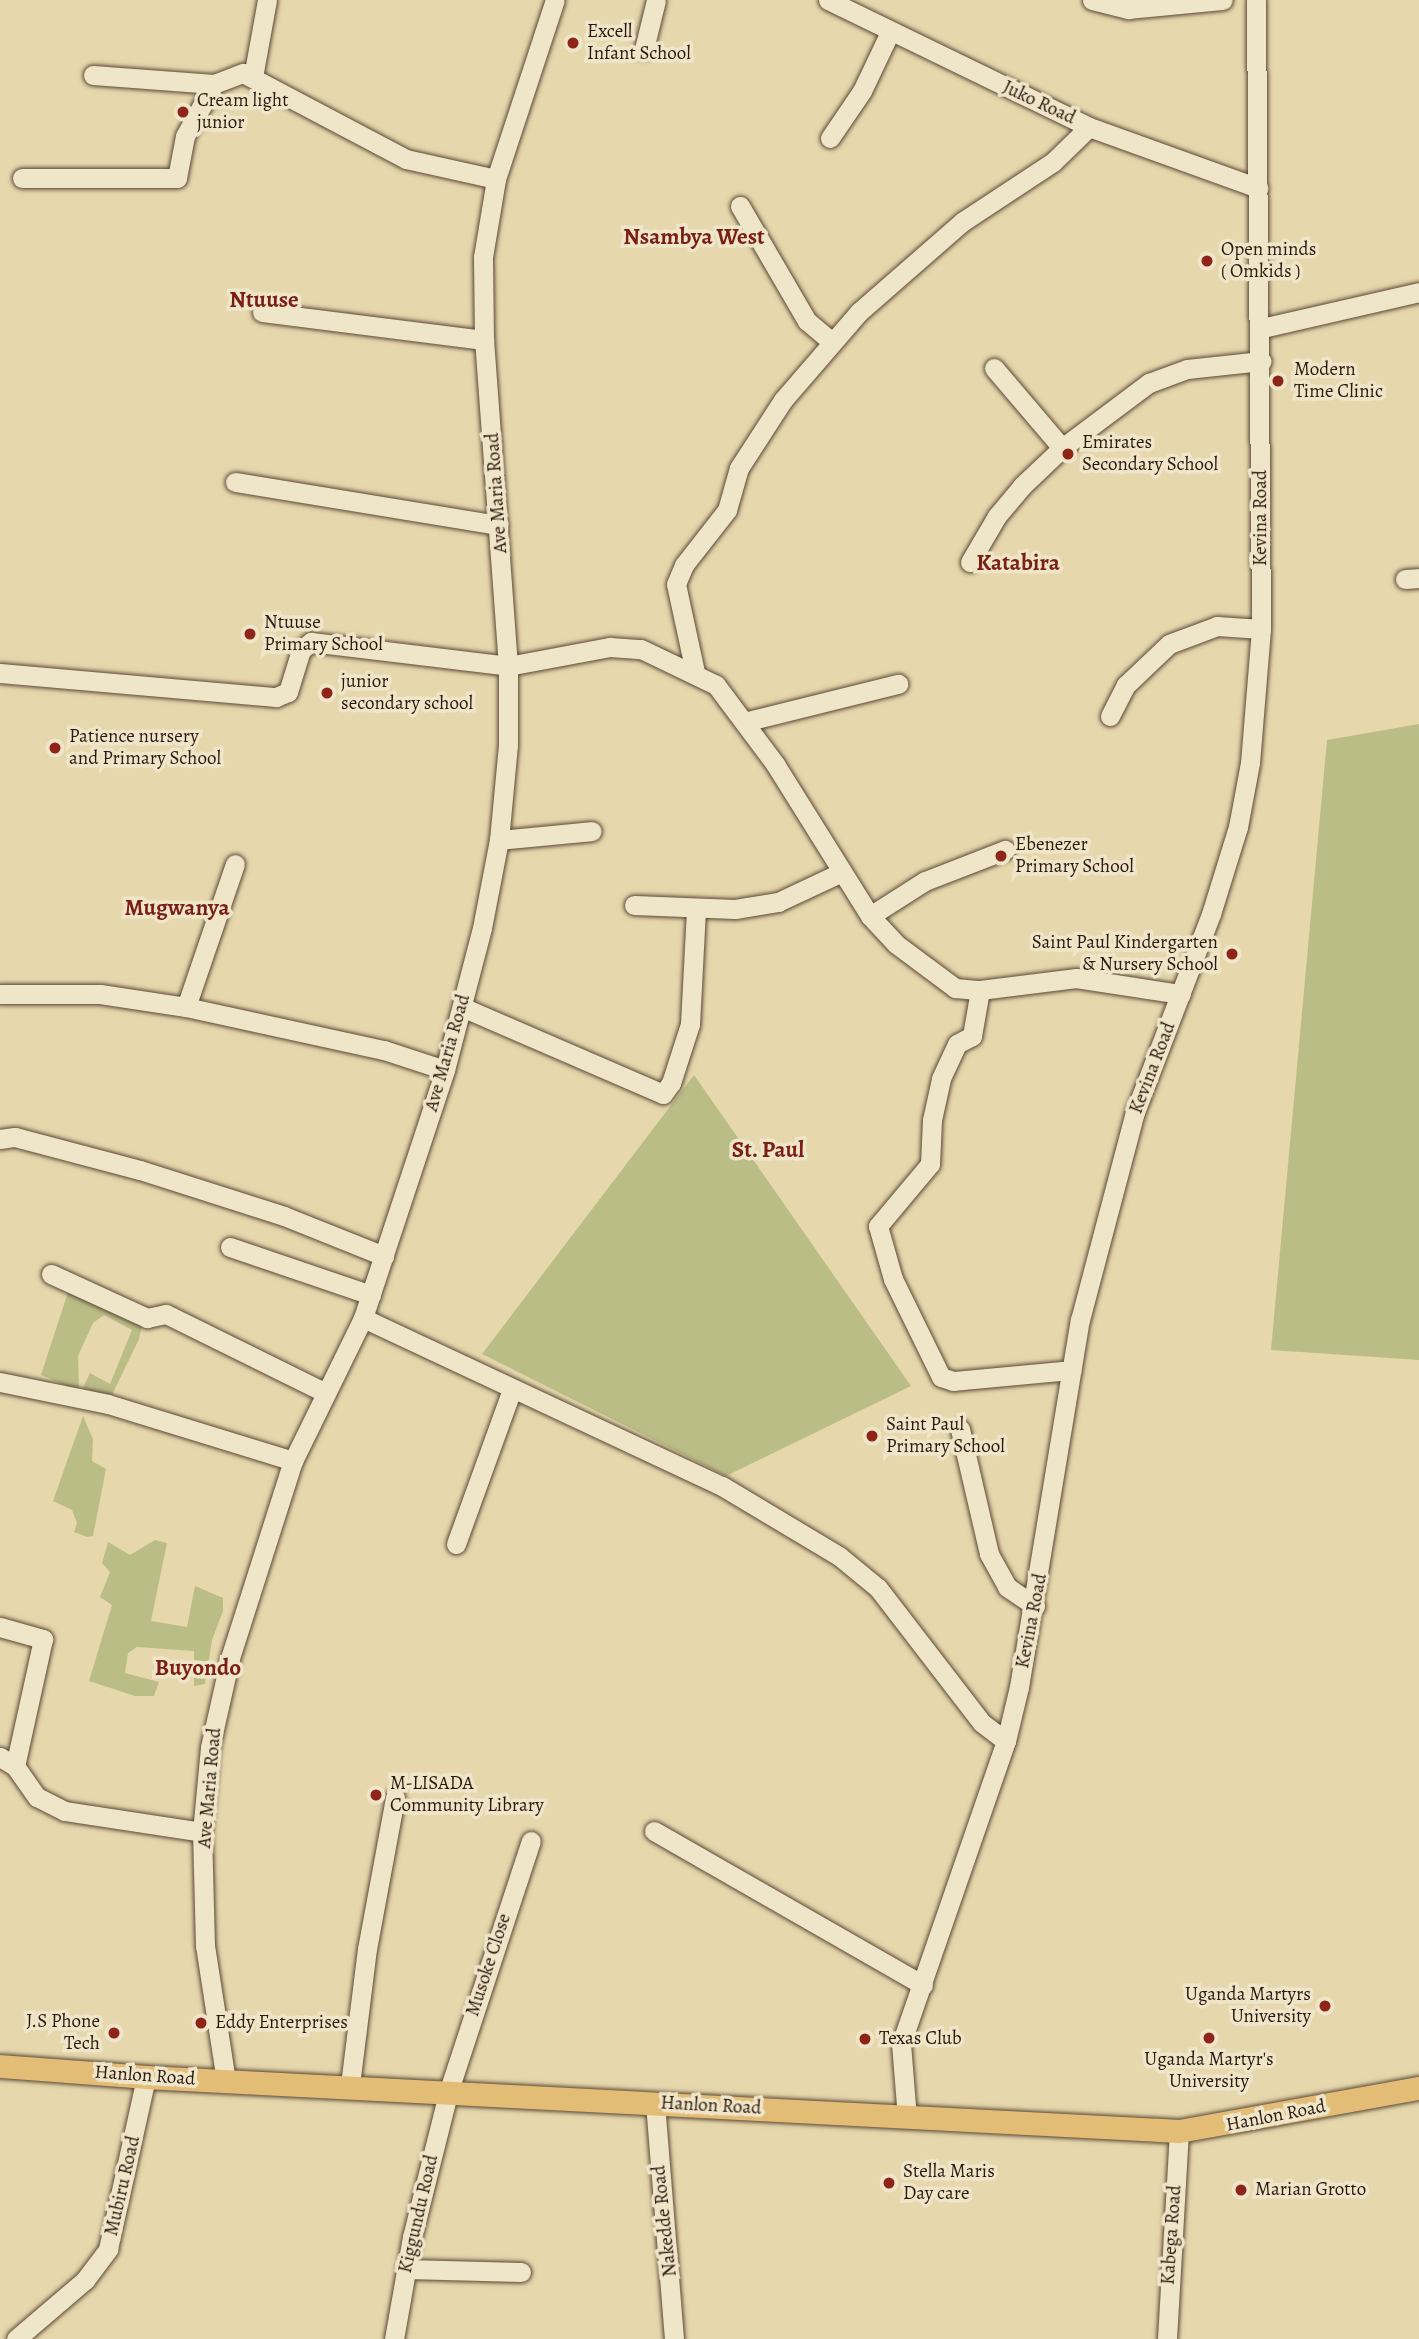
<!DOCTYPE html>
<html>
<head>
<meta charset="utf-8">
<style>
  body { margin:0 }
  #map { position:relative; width:1419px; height:2339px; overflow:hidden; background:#e6d7ac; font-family:Alegreya,serif }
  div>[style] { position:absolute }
  .green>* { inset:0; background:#bbbd86 }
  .roads { filter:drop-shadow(0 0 2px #5a4836) drop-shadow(0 0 2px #5a4836) }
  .minor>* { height:19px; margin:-9.5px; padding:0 9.5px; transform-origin:9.5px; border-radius:9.5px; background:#efe5c9 }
  .major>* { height:23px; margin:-11.5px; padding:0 11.5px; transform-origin:11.5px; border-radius:11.5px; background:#e3bc76 }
  .dots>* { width:19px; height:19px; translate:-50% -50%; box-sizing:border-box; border:4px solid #efe5c9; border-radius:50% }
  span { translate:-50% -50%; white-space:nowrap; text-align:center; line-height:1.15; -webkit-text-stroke:7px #efe5c9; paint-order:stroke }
  .poi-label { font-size:19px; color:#2b180e }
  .left { translate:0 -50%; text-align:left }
  .right { translate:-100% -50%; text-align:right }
  .street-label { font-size:19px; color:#2b180e }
  .quarter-label { font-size:23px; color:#7a1f14; font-weight:700 }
</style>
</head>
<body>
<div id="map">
  <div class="green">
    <div style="clip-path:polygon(1419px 724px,1419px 1360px,1271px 1350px,1327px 740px)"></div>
    <div style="clip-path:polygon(694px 1075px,911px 1386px,726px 1476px,482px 1354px)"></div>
    <div style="clip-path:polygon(69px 1289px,143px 1319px,139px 1339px,111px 1397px,83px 1388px,90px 1373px,110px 1384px,132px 1330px,104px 1315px,93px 1323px,78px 1356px,79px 1391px,41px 1375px)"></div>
    <div style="clip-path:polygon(83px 1416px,93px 1439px,92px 1461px,106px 1469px,93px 1536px,87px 1537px,74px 1532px,77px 1523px,72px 1510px,53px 1501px)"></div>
    <div style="clip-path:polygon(155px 1540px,167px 1543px,151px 1621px,187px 1627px,195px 1586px,223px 1598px,223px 1611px,212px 1640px,205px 1684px,194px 1686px,194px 1651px,137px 1647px,128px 1653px,125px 1673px,159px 1682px,154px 1696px,135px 1696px,89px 1681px,112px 1605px,100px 1597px,110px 1572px,102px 1563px,108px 1542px,130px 1555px)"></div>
  </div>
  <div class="roads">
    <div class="minor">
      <div style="left:828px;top:0;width:290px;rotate:25.9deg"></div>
      <div style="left:1089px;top:127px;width:180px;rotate:19.8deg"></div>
      <div style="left:1092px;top:0;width:38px;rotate:14deg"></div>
      <div style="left:1129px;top:9px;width:94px;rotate:-5.5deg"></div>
      <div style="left:644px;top:49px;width:50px;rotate:-76.2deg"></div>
      <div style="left:93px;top:75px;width:121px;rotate:4.3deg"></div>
      <div style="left:214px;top:84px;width:31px;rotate:-21deg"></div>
      <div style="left:243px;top:73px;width:184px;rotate:27.8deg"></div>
      <div style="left:406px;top:159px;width:92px;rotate:12.5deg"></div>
      <div style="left:253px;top:77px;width:78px;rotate:-79.7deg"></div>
      <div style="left:830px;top:138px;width:57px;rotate:-55.8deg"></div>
      <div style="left:862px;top:91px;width:65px;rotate:-64.6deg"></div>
      <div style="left:22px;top:178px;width:155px"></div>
      <div style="left:177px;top:178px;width:43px;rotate:-79.2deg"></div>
      <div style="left:185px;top:136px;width:60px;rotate:-60.9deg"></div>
      <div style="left:740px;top:206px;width:133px;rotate:59.8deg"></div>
      <div style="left:807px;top:321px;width:33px;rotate:40deg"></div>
      <div style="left:262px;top:312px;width:224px;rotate:7.2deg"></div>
      <div style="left:1262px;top:328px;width:161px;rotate:-12.9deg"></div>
      <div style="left:994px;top:368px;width:105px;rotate:49.6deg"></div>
      <div style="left:235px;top:482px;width:267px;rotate:9.3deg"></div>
      <div style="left:970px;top:562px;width:53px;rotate:-59.6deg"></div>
      <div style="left:997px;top:516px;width:39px;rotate:-50deg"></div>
      <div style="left:1022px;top:486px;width:55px;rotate:-43.5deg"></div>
      <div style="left:1062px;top:448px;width:109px;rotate:-36.8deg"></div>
      <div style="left:1149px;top:383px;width:40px;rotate:-20.2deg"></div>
      <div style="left:1187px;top:369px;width:75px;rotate:-6.1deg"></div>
      <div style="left:1405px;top:579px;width:14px;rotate:-4deg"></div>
      <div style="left:695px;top:672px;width:90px;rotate:-102.2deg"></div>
      <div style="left:676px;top:584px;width:21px;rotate:-67deg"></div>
      <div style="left:684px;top:565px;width:70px;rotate:-52deg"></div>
      <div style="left:727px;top:510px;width:44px;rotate:-74.1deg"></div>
      <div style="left:739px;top:468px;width:81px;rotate:-57.1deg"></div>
      <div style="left:783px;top:400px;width:116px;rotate:-49.2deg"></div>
      <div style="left:859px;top:312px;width:137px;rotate:-41.1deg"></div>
      <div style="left:962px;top:222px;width:109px;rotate:-33.4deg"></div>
      <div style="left:1053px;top:162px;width:50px;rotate:-44.2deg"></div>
      <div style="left:0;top:673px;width:277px;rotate:5deg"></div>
      <div style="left:276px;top:697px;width:13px;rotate:-23deg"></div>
      <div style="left:288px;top:692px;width:44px;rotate:-72.8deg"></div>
      <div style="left:301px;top:650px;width:13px;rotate:-39deg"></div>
      <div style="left:311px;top:642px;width:198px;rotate:6.9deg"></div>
      <div style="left:508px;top:666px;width:104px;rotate:-10.6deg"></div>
      <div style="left:610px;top:647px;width:31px;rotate:4deg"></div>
      <div style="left:641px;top:649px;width:83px;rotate:25.6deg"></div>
      <div style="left:716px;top:685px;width:99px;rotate:53.2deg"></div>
      <div style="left:775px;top:764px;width:179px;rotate:58deg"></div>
      <div style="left:870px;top:916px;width:38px;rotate:47deg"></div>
      <div style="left:896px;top:944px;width:74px;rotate:36.7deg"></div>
      <div style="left:955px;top:988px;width:25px;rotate:5deg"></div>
      <div style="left:980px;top:990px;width:97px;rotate:-7.1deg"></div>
      <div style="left:1076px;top:978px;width:106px;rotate:8.7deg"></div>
      <div style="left:1110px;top:716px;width:35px;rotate:-63deg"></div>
      <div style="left:1126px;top:685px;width:59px;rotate:-43.6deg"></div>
      <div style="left:1169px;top:644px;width:51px;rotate:-20.6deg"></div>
      <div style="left:1217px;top:626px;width:44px;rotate:3.9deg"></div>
      <div style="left:744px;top:722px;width:159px;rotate:-13.9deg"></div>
      <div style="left:499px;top:840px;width:93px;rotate:-5.5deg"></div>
      <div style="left:634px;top:905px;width:101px;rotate:2.3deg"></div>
      <div style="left:735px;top:909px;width:44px;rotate:-9.2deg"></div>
      <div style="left:778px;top:902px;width:68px;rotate:-25.1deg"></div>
      <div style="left:870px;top:916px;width:65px;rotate:-32.5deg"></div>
      <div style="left:925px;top:881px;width:86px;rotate:-21.2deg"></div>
      <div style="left:980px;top:990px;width:47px;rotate:99.9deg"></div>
      <div style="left:972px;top:1036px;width:17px;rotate:152deg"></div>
      <div style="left:957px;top:1044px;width:38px;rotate:115deg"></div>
      <div style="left:941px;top:1079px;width:42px;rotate:102.4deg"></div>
      <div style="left:932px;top:1120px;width:44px;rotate:92.6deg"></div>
      <div style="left:930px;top:1164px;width:81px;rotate:130deg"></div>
      <div style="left:878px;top:1226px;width:55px;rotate:74.2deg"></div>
      <div style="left:893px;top:1279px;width:109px;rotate:63.9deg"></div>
      <div style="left:941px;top:1377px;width:13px;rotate:18deg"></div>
      <div style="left:953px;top:1381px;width:119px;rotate:-5.3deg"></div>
      <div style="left:0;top:994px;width:100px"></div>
      <div style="left:100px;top:994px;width:87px;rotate:8.6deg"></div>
      <div style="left:186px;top:1007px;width:203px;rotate:12.3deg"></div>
      <div style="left:384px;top:1050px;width:64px;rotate:18.2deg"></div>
      <div style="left:186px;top:1007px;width:151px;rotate:-71.1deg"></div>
      <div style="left:462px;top:1007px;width:219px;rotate:23.4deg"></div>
      <div style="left:663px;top:1094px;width:14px;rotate:-54deg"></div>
      <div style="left:671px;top:1083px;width:62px;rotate:-72.1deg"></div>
      <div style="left:690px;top:1024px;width:113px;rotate:-87deg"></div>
      <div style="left:0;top:1139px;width:15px;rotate:-8deg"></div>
      <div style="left:15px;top:1137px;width:129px;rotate:14.8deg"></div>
      <div style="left:140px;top:1170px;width:151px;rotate:17.7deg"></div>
      <div style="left:284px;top:1216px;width:108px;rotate:21.8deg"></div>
      <div style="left:230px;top:1247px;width:149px;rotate:18.8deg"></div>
      <div style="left:51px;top:1274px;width:106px;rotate:24.6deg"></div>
      <div style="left:147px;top:1318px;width:19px;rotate:-12deg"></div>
      <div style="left:166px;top:1314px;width:178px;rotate:26.3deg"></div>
      <div style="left:363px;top:1318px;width:396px;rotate:25.1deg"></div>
      <div style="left:722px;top:1486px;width:136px;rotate:30.9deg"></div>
      <div style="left:839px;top:1556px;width:50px;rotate:39.4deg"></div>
      <div style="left:878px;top:1588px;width:170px;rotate:52.4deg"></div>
      <div style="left:982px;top:1723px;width:30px;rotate:37deg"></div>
      <div style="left:0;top:1382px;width:110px;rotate:11.5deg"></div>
      <div style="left:108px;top:1404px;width:194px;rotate:17.1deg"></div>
      <div style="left:960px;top:1429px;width:128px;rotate:76.9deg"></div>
      <div style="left:989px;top:1554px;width:38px;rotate:61deg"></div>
      <div style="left:1007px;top:1587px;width:34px;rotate:34deg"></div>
      <div style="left:456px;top:1544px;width:165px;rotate:-70.1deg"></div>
      <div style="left:0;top:1627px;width:45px;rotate:15.6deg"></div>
      <div style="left:43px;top:1639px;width:130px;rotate:102.4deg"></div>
      <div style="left:0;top:1757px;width:17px;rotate:31deg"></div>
      <div style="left:15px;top:1766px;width:38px;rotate:55deg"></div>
      <div style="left:37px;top:1797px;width:31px;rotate:27deg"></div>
      <div style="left:65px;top:1811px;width:139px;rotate:8.7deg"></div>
      <div style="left:654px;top:1831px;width:310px;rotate:29.8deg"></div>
      <div style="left:226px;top:2081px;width:137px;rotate:-98.8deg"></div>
      <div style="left:205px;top:1946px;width:114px;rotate:-91.5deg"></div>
      <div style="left:202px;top:1832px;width:85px;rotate:-84.6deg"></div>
      <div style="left:210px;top:1747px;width:91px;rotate:-77.3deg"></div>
      <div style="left:230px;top:1658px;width:207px;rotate:-72.3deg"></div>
      <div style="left:293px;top:1461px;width:159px;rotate:-63.9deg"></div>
      <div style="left:363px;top:1318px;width:261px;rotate:-71.7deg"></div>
      <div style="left:445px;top:1070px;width:147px;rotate:-75.4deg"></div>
      <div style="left:482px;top:928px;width:90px;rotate:-79.1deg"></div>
      <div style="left:499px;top:840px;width:95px;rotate:-84.6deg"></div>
      <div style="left:508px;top:745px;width:79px;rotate:-90deg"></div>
      <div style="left:508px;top:666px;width:327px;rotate:-94.2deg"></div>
      <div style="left:484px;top:340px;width:83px;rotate:-90.7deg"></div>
      <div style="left:483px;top:257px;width:79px;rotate:-80.5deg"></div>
      <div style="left:496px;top:179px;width:188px;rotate:-71.8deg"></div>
      <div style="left:350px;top:2085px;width:137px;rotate:-82.9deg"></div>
      <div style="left:367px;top:1949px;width:154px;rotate:-79.5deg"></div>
      <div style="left:655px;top:2103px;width:237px;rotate:85.4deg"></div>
      <div style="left:907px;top:2118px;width:74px;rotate:-94.6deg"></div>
      <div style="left:901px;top:2044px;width:321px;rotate:-70.9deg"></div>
      <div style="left:1006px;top:1741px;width:56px;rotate:-76.5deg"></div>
      <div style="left:1019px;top:1687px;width:372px;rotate:-80.6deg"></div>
      <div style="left:1080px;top:1320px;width:215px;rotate:-75.2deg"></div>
      <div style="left:1135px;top:1112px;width:212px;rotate:-69deg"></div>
      <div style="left:1211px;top:914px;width:91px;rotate:-72.8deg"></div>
      <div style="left:1238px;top:827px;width:65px;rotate:-79.4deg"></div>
      <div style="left:1250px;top:763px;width:134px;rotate:-85.3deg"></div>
      <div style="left:1261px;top:629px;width:629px;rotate:-90.46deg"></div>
      <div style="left:406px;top:2269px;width:115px;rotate:1.5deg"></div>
      <div style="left:16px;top:2339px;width:91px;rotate:-40.5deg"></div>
      <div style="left:85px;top:2280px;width:39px;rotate:-53deg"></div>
      <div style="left:108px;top:2249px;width:176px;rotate:-77.5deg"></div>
      <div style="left:394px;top:2339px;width:104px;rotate:-80deg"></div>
      <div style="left:412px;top:2237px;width:152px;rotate:-75.9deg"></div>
      <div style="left:449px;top:2090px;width:262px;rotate:-71.8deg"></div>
      <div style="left:1167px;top:2339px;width:208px;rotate:-86.7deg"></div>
    </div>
    <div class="major">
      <div style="left:0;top:2066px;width:146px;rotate:4.3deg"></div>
      <div style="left:146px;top:2077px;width:1034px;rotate:2.99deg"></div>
      <div style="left:1179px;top:2131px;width:244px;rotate:-10.2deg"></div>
    </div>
  </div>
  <div class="dots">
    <div style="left:573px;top:43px;background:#8f2418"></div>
    <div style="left:183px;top:112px;background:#8f2418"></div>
    <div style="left:1207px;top:261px;background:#8f2418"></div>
    <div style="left:1278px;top:381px;background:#8f2418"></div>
    <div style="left:1068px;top:454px;background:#8f2418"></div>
    <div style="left:250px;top:634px;background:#8f2418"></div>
    <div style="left:327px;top:693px;background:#8f2418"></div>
    <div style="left:55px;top:748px;background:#8f2418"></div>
    <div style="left:1001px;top:856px;background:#8f2418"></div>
    <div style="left:1232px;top:954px;background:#8f2418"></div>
    <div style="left:872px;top:1436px;background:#8f2418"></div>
    <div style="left:376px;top:1795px;background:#8f2418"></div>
    <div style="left:1325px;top:2006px;background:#8f2418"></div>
    <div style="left:201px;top:2023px;background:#8f2418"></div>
    <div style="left:114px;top:2033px;background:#8f2418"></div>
    <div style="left:1209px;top:2038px;background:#8f2418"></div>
    <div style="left:865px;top:2039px;background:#8f2418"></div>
    <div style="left:889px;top:2183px;background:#8f2418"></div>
    <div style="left:1241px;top:2190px;background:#8f2418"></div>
  </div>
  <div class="poi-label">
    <span class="left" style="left:587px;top:43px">Excell<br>Infant School</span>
    <span class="left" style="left:197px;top:112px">Cream light<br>junior</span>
    <span class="left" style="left:1221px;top:261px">Open minds<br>( Omkids )</span>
    <span class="left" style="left:1294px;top:381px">Modern<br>Time Clinic</span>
    <span class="left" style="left:1082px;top:454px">Emirates<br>Secondary School</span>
    <span class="left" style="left:264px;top:634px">Ntuuse<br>Primary School</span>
    <span class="left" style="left:341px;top:693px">junior<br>secondary school</span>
    <span class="left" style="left:69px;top:748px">Patience nursery<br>and Primary School</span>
    <span class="left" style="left:1015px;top:856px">Ebenezer<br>Primary School</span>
    <span class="right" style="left:1218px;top:954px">Saint Paul Kindergarten<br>&amp; Nursery School</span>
    <span class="left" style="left:886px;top:1436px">Saint Paul<br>Primary School</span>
    <span class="left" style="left:390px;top:1795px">M-LISADA<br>Community Library</span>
    <span class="right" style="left:1311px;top:2006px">Uganda Martyrs<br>University</span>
    <span class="right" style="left:100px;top:2033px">J.S Phone<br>Tech</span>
    <span class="left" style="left:215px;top:2023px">Eddy Enterprises</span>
    <span class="left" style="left:879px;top:2039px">Texas Club</span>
    <span style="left:1209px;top:2071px">Uganda Martyr's<br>University</span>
    <span class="left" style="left:903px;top:2183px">Stella Maris<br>Day care</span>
    <span class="left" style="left:1255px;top:2190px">Marian Grotto</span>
  </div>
  <div class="street-label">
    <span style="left:1039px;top:103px;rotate:25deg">Juko Road</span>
    <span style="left:497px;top:493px;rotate:-94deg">Ave Maria Road</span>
    <span style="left:1261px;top:518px;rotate:-90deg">Kevina Road</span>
    <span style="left:448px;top:1053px;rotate:-74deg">Ave Maria Road</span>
    <span style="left:1153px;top:1068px;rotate:-69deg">Kevina Road</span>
    <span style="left:1032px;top:1621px;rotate:-79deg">Kevina Road</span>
    <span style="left:210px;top:1788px;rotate:-85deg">Ave Maria Road</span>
    <span style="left:489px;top:1965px;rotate:-72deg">Musoke Close</span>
    <span style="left:145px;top:2076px;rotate:4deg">Hanlon Road</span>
    <span style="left:711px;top:2106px;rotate:3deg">Hanlon Road</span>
    <span style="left:1276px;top:2116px;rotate:-11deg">Hanlon Road</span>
    <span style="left:123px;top:2186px;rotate:-77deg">Mubiru Road</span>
    <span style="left:419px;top:2214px;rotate:-77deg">Kiggundu Road</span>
    <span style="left:665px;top:2221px;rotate:-96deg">Nakedde Road</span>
    <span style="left:1172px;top:2235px;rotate:-86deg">Kabega Road</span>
  </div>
  <div class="quarter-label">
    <span style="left:694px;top:237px">Nsambya West</span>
    <span style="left:264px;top:300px">Ntuuse</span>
    <span style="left:1018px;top:563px">Katabira</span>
    <span style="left:177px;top:908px">Mugwanya</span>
    <span style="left:768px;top:1150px">St. Paul</span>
    <span style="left:198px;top:1668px">Buyondo</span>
  </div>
</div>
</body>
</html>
